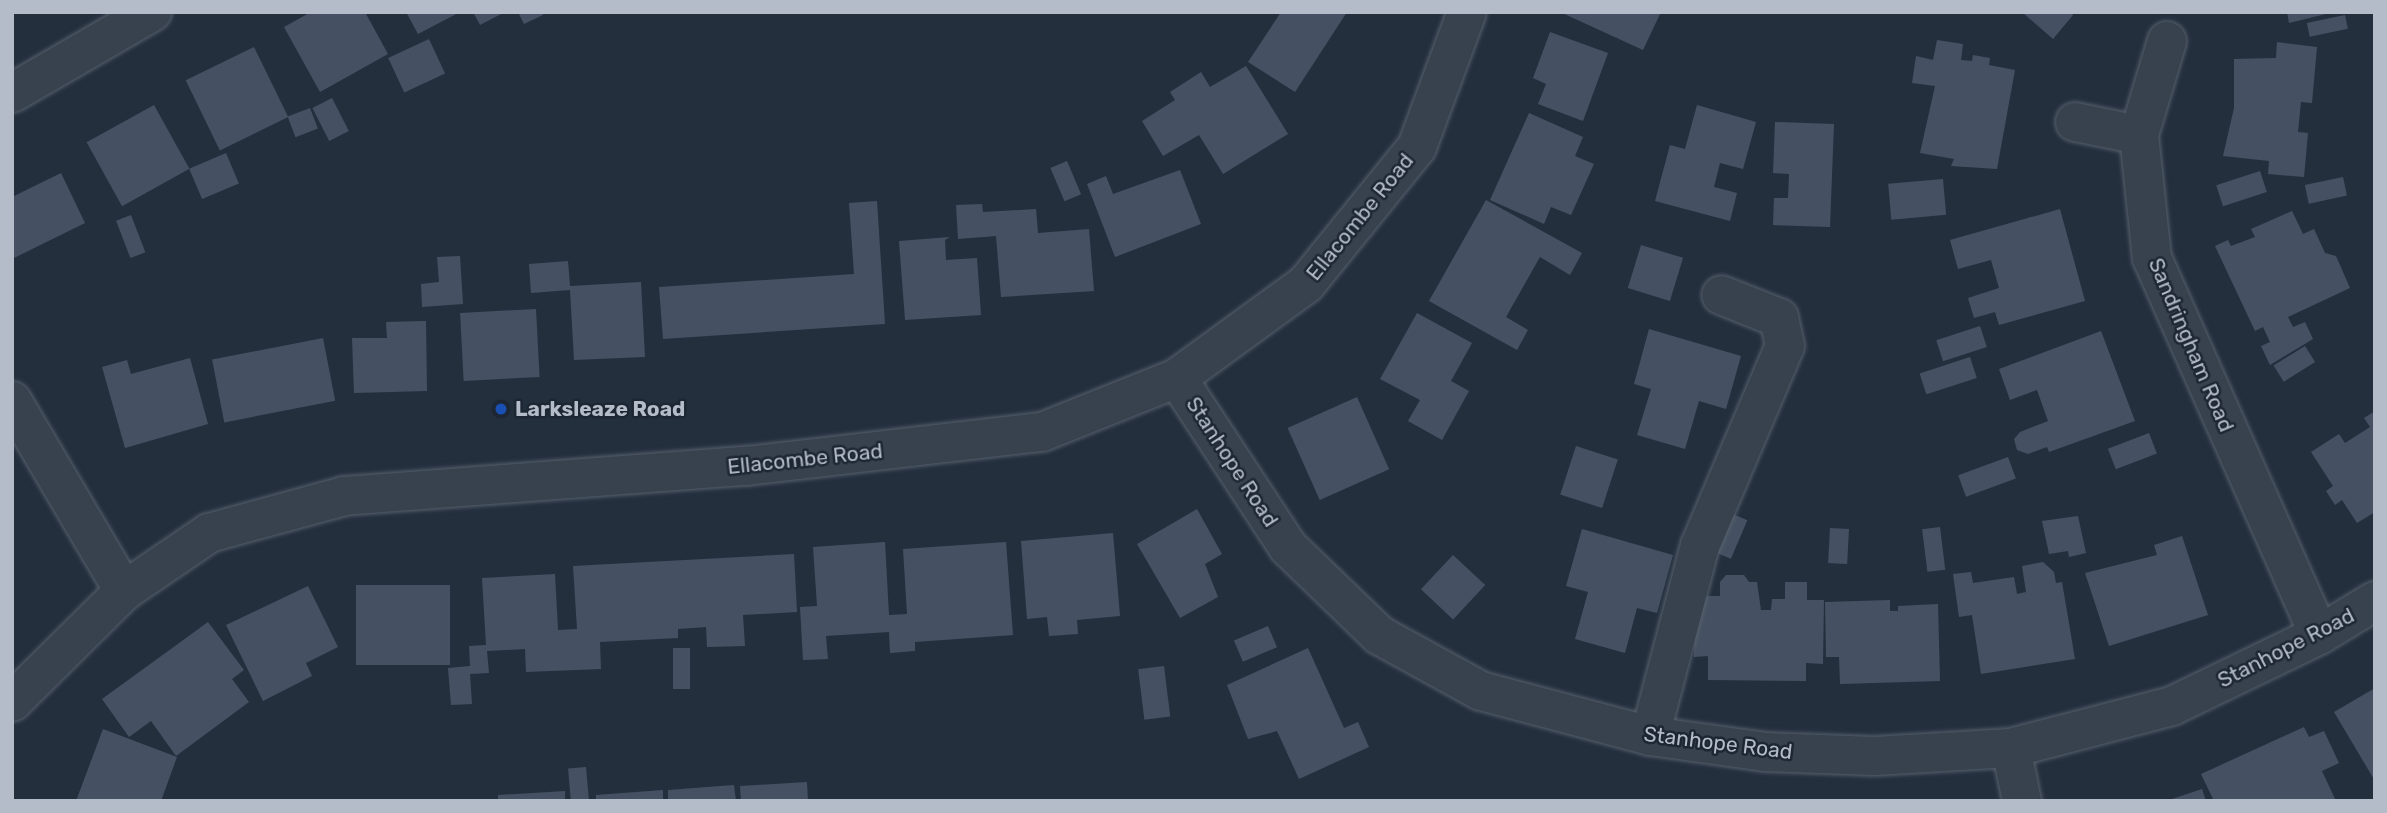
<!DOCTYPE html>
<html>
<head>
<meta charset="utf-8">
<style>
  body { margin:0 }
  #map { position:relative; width:2387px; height:813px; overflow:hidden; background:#242f3e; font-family:Rubik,sans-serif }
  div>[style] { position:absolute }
  .building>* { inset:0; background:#455162; transform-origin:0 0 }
  .roads { filter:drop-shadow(0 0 2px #565f6c) drop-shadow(0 0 2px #565f6c) }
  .minor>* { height:38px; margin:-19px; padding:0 19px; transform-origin:19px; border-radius:19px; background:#38414e }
  .dots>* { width:19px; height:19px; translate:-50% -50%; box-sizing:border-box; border:4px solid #1d2633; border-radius:50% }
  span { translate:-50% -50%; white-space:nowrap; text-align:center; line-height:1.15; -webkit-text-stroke:5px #1d2633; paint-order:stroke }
  .street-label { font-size:21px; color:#b4bcc9 }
  .poi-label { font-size:21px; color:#b4bcc9; font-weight:700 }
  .left { translate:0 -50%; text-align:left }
  .frame { position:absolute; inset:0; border:14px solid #b4bcc9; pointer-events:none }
</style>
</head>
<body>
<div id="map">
  <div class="building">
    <div style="clip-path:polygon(311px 12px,365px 12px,388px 54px,320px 92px,284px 27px)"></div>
    <div style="clip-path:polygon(406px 12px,460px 12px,418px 34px)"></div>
    <div style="clip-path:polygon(473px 12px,505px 12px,480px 25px)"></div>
    <div style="clip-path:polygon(518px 12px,542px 12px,543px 15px,524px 24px)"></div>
    <div style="clip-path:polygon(1281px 12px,1347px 12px,1295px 92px,1248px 62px)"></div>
    <div style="clip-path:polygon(1560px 12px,1661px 12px,1643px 50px)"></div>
    <div style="clip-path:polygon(2022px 12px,2070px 12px,2073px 15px,2053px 39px)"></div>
    <div style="clip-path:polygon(2287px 12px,2330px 12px,2330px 13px,2289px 23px)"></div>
    <div style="left:2345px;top:15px;width:14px;height:39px;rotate:78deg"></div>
    <div style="clip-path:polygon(1550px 32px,1608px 53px,1583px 121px,1538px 104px,1546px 84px,1533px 78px)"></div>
    <div style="left:429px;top:39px;width:38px;height:45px;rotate:65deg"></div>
    <div style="clip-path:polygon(1937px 40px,1963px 44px,1961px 60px,1972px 61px,1973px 55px,1990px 58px,1989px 65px,2015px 70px,1997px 169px,1951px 166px,1954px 159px,1920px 153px,1935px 86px,1912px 83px,1916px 56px,1933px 60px)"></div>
    <div style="clip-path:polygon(2277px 42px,2317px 47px,2312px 103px,2301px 102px,2298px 132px,2308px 133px,2304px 177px,2268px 174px,2269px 161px,2223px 156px,2234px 108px,2234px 59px,2276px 58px)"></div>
    <div style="left:254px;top:47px;width:78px;height:76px;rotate:64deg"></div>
    <div style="clip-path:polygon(1246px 66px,1288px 134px,1223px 174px,1199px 135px,1163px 156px,1142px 121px,1175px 100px,1170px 92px,1201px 72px,1210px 87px)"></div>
    <div style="left:332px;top:98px;width:37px;height:22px;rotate:63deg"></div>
    <div style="left:154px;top:105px;width:73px;height:77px;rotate:61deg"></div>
    <div style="clip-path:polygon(1697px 105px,1756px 122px,1743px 169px,1720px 163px,1714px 187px,1737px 193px,1730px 221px,1655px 201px,1670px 145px,1685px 149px)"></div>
    <div style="left:310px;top:108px;width:22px;height:24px;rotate:69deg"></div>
    <div style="clip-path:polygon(1529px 113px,1583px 137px,1575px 156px,1594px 164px,1571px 215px,1551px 207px,1544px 224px,1490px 200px)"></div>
    <div style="clip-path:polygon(1775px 122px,1834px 124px,1830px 227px,1773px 225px,1774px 198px,1788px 198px,1789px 174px,1773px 173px)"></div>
    <div style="left:226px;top:153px;width:33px;height:40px;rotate:67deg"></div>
    <div style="left:1067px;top:161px;width:36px;height:18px;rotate:67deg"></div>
    <div style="clip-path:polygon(1180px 170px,1201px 224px,1115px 257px,1087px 184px,1106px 176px,1113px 194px)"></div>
    <div style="left:2260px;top:171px;width:22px;height:46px;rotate:72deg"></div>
    <div style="clip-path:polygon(61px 173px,85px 223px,12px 259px,12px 197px)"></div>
    <div style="left:2343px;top:177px;width:19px;height:39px;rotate:78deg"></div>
    <div style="left:1943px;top:179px;width:36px;height:55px;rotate:85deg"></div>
    <div style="clip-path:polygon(1486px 200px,1582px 253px,1570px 275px,1540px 257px,1506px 317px,1528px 330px,1517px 350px,1429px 301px)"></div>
    <div style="clip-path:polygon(877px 201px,885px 324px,663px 339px,659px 287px,854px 274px,849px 203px)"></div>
    <div style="clip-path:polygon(982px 204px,983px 212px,1036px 209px,1038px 233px,1089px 229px,1094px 291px,1001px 297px,996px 236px,958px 239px,956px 205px)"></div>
    <div style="clip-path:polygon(2060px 209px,2085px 301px,1999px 325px,1995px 312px,1974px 318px,1968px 298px,1999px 288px,1991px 260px,1958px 269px,1950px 240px)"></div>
    <div style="clip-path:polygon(2292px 211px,2303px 234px,2314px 229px,2325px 253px,2336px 256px,2350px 288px,2288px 317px,2293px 327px,2305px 322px,2313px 339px,2270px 365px,2261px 346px,2270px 342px,2263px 327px,2255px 331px,2215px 246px,2228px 240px,2231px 246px,2255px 237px,2251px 229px)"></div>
    <div style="left:131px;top:215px;width:40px;height:16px;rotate:69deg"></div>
    <div style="clip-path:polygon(950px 237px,945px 240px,946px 260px,977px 258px,981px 315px,905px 320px,899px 241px)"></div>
    <div style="left:1641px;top:245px;width:44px;height:45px;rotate:17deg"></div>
    <div style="clip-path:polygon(460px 256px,463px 304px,422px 307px,421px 284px,439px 282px,437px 257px)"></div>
    <div style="clip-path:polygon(568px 261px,570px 286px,641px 282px,645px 357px,574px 360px,570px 290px,531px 293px,529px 264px)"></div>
    <div style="left:536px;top:309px;width:68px;height:76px;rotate:87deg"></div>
    <div style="clip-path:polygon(1417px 313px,1472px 343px,1451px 381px,1469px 391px,1442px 440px,1408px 421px,1420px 400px,1380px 379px)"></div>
    <div style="clip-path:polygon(426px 321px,427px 391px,354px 393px,352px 338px,387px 338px,386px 322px)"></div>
    <div style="left:1980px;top:326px;width:22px;height:46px;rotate:72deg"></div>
    <div style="clip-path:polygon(1649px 329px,1741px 356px,1726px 409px,1699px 401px,1685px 449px,1637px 435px,1651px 389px,1634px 384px)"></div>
    <div style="clip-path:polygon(2101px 331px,2135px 421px,2049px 452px,2047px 447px,2028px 454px,2017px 450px,2014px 439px,2020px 432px,2048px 421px,2037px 390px,2010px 400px,1999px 369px)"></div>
    <div style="left:323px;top:338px;width:64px;height:113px;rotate:79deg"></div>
    <div style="left:2305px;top:346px;width:19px;height:37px;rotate:58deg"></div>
    <div style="left:1970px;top:357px;width:22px;height:53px;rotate:72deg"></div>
    <div style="clip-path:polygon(190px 358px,208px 424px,125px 448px,102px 367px,127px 360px,131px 374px)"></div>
    <div style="left:1357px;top:397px;width:79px;height:76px;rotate:66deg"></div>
    <div style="clip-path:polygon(2375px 411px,2375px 512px,2357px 523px,2342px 500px,2335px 505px,2326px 491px,2333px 486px,2311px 452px,2339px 434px,2345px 443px,2370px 427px,2364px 418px)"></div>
    <div style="left:2149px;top:433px;width:22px;height:44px;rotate:69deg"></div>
    <div style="left:1576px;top:446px;width:44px;height:51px;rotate:18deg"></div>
    <div style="left:2008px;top:457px;width:23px;height:53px;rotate:70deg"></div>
    <div style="clip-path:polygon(1197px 509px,1222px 554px,1205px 564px,1218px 597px,1180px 618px,1137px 544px)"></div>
    <div style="left:1728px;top:512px;width:21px;height:42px;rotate:23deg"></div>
    <div style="clip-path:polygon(2078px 516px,2086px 553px,2069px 557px,2068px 551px,2049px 554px,2042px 521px)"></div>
    <div style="left:1940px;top:527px;width:43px;height:18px;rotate:83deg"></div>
    <div style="left:1830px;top:528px;width:19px;height:35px;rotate:3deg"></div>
    <div style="clip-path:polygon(1582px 529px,1673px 555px,1657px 613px,1637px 608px,1625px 653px,1575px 639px,1588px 592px,1566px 586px)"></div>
    <div style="clip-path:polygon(1113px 533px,1120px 616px,1077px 620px,1078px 634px,1049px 636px,1047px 617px,1027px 619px,1021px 541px)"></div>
    <div style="clip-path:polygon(2182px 536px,2208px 615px,2109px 646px,2085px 573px,2157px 555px,2154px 545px)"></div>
    <div style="clip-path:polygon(885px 542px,889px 615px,907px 614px,903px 549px,1006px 542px,1013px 635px,915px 642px,915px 651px,890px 653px,889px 632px,826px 636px,828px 659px,803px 660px,800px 607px,817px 606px,813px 547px)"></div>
    <div style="clip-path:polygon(794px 554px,797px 612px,743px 615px,745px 646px,707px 647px,706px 627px,678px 629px,678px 638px,600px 642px,601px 669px,526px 672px,525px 649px,487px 651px,489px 673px,470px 674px,472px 704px,451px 705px,448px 668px,470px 666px,469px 646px,486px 645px,482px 578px,555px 574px,558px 630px,577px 629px,573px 566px)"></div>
    <div style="left:1453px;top:555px;width:44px;height:47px;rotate:43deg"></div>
    <div style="clip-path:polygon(2043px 562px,2054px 572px,2056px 583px,2062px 582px,2075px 659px,1981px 674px,1972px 615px,1959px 617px,1953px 574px,1971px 572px,1973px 583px,2014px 577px,2017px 594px,2026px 592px,2022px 566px)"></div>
    <div style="clip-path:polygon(1726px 575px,1744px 575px,1749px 582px,1757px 582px,1761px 610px,1771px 610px,1772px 599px,1785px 599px,1785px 582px,1807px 582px,1807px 600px,1824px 600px,1823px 664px,1806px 663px,1806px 681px,1708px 680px,1708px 656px,1694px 657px,1695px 596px,1720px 596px,1720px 582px)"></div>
    <div style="left:356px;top:585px;width:94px;height:80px"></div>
    <div style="clip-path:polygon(308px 586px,338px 647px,306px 663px,312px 676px,263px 701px,226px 625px)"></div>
    <div style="clip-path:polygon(1890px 600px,1890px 611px,1898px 611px,1898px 606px,1938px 604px,1940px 681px,1840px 684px,1839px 657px,1826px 657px,1825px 602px)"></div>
    <div style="clip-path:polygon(208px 622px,244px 670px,232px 679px,249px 702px,176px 756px,151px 721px,129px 737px,102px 699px)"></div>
    <div style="left:1268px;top:626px;width:23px;height:37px;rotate:67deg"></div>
    <div style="left:673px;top:648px;width:17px;height:41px"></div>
    <div style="clip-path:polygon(1308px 648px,1344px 728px,1358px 722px,1369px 747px,1299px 779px,1277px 731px,1248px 739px,1227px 685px)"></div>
    <div style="left:1164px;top:666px;width:51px;height:26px;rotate:83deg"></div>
    <div style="clip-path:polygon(2375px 688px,2375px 781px,2334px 712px)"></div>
    <div style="clip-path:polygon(2304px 727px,2309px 737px,2324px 731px,2339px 763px,2322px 771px,2336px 801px,2214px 801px,2201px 774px)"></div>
    <div style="clip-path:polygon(103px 729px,177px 757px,161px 801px,76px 801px)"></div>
    <div style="left:586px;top:767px;width:34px;height:18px;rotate:85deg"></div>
    <div style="clip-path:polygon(807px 782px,808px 801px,741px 801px,740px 786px)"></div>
    <div style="clip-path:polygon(734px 785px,736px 801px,668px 801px,668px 790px)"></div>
    <div style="clip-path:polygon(2202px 789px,2206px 801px,2170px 801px,2169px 800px)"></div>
    <div style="clip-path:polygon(663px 790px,663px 801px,596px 801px,596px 795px)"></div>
    <div style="clip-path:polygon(565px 791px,565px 801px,498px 801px,498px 795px)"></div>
  </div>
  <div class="roads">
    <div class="minor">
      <div style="left:2167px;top:41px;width:98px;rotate:106.6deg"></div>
      <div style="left:2139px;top:135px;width:124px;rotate:84deg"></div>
      <div style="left:2152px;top:258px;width:412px;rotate:66.1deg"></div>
      <div style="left:12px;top:93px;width:162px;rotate:-30.1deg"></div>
      <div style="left:2075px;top:122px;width:65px;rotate:11.5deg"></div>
      <div style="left:1177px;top:378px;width:202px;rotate:56.7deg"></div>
      <div style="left:1288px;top:547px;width:127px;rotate:44deg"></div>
      <div style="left:1379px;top:635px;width:116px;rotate:28.8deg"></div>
      <div style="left:1481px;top:691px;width:175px;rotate:14.9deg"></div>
      <div style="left:1650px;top:736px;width:116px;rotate:7.9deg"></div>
      <div style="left:1765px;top:752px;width:110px;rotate:2.1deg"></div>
      <div style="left:1875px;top:756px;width:136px;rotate:-3.4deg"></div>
      <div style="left:2011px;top:748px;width:166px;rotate:-14.6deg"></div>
      <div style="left:2172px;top:706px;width:163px;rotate:-25.8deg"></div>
      <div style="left:2319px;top:635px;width:66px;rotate:-31.3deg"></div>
      <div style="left:12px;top:401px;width:221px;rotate:59.5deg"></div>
      <div style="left:12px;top:702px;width:158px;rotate:-44.7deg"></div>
      <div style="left:124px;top:591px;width:103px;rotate:-34.3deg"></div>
      <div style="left:209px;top:533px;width:140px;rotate:-15.3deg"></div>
      <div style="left:344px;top:496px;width:404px;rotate:-4.3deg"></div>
      <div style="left:747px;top:466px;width:297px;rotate:-6.6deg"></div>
      <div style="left:1042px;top:432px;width:145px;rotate:-21.8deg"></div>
      <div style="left:1177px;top:378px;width:160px;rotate:-36.1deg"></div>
      <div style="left:1306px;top:284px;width:176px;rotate:-51deg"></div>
      <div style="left:1417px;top:147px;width:144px;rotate:-69.7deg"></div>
      <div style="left:1650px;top:736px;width:196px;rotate:-75.3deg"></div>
      <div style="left:1700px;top:546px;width:217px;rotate:-67deg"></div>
      <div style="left:1785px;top:346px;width:29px;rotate:-102deg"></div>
      <div style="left:1779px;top:318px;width:62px;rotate:-158.4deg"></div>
      <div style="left:2011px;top:748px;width:54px;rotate:78.3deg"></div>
    </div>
  </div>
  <div class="dots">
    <div style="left:501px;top:409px;background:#1a4fb4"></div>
  </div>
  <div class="street-label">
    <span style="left:1360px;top:217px;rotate:-51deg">Ellacombe Road</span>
    <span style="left:2191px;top:345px;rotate:67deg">Sandringham Road</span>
    <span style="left:805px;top:459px;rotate:-6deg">Ellacombe Road</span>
    <span style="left:1232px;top:462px;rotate:57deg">Stanhope Road</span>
    <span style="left:2286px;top:648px;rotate:-27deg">Stanhope Road</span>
    <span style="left:1718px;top:743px;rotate:7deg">Stanhope Road</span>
  </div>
  <div class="poi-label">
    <span class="left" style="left:515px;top:409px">Larksleaze Road</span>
  </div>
  <div class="frame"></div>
</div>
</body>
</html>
